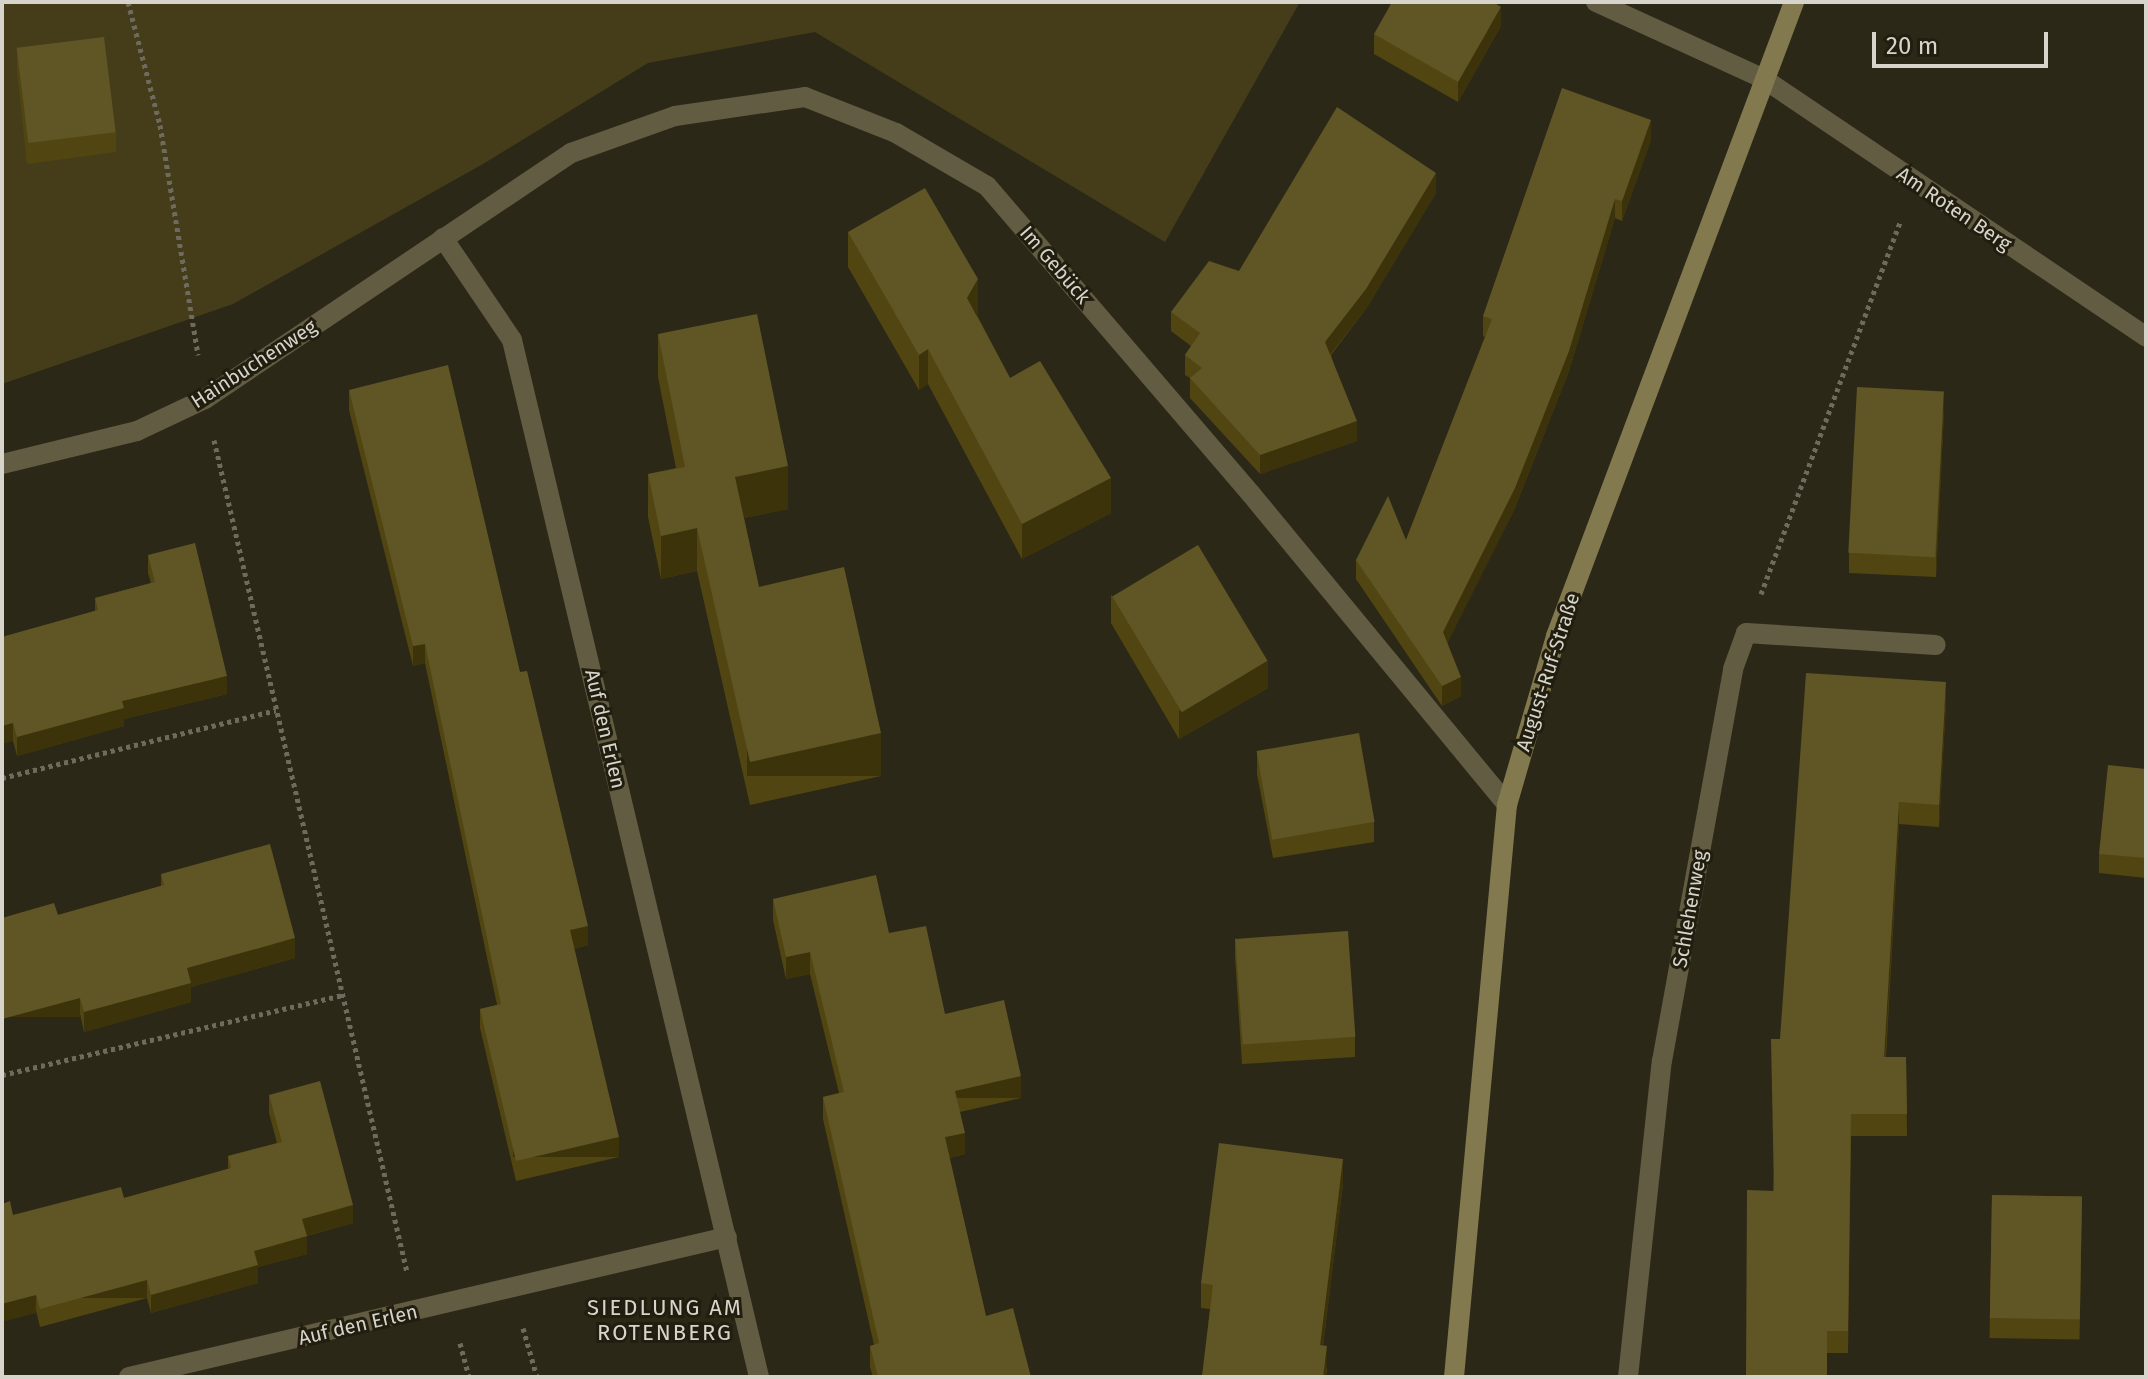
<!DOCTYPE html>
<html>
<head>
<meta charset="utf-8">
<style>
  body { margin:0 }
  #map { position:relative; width:2148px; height:1379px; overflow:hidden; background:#2c2818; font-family:"Fira Sans",sans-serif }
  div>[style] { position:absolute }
  .green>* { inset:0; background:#453d19 }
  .path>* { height:5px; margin-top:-2.5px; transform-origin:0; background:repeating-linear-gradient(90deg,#6e6b5e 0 4px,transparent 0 8px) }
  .street>* { height:20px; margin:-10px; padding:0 10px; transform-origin:10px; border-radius:10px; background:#625c42 }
  .secondary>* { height:20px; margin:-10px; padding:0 10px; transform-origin:10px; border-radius:10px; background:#83794f }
  .wall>* { inset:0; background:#514611; transform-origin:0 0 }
  .shaded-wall>* { inset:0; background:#3c330b; transform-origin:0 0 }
  .building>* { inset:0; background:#5f5525; transform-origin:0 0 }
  span { translate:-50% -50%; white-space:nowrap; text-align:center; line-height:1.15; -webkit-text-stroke:6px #221e0f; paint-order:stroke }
  .street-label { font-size:20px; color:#d7d5cb }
  .neighbourhood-label { font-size:22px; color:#d7d5cb; letter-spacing:2px }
  .frame { position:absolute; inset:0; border:4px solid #d7d5cb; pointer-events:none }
  .scale { position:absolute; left:1872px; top:32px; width:176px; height:36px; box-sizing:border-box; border:4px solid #d7d5cb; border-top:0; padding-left:10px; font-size:24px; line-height:28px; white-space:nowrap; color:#d7d5cb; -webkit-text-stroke:6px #221e0f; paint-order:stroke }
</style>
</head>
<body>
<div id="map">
  <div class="green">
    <div style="clip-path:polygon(2px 2px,1300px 2px,1165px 242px,815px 32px,648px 63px,483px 164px,233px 304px,2px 384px)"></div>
  </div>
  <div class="path">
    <div style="left:128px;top:2px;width:127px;rotate:75.4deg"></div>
    <div style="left:160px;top:125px;width:233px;rotate:80.6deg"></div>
    <div style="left:214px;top:440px;width:854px;rotate:76.94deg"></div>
    <div style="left:1761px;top:594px;width:397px;rotate:-69.5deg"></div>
    <div style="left:2px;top:778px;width:282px;rotate:-13.9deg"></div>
    <div style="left:2px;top:1075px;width:349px;rotate:-13.2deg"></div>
    <div style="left:523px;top:1328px;width:51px;rotate:74.1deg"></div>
    <div style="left:460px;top:1343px;width:35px;rotate:75deg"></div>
  </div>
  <div class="street">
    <div style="left:1596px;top:2px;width:185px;rotate:24.6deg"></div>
    <div style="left:1764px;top:79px;width:461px;rotate:34deg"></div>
    <div style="left:443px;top:238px;width:123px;rotate:55.9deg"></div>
    <div style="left:512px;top:340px;width:1066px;rotate:76.6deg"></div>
    <div style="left:2px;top:464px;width:139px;rotate:-13.7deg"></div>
    <div style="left:137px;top:431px;width:75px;rotate:-25.2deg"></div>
    <div style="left:205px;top:399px;width:441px;rotate:-33.9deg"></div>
    <div style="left:571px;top:153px;width:110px;rotate:-19.6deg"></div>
    <div style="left:675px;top:116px;width:131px;rotate:-8.3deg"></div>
    <div style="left:805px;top:97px;width:98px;rotate:21.6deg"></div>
    <div style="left:896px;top:133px;width:105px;rotate:30.2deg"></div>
    <div style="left:987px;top:186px;width:406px;rotate:49.4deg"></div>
    <div style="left:1251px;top:494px;width:403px;rotate:50.5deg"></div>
    <div style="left:129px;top:1377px;width:614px;rotate:-13.18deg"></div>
    <div style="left:1628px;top:1377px;width:318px;rotate:-83.9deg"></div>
    <div style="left:1662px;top:1061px;width:398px;rotate:-79.7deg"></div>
    <div style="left:1733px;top:669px;width:38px;rotate:-70deg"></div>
    <div style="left:1746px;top:633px;width:190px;rotate:3.6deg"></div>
  </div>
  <div class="secondary">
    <div style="left:1454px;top:1377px;width:574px;rotate:-84.71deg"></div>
    <div style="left:1507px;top:805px;width:176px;rotate:-73.8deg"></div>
    <div style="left:1556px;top:636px;width:677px;rotate:-69.42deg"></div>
  </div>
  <div class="wall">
    <div style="clip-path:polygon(1501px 26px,1458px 102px,1374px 54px,1374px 34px)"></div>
    <div style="clip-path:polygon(17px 50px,116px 132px,116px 152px,27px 164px,17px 70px)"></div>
    <div style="clip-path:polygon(1651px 140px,1622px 221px,1615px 218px,1569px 371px,1515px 508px,1447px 643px,1461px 696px,1442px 706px,1356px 579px,1356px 560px,1406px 540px,1485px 337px,1483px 336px,1483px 316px)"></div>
    <div style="clip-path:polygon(1436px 193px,1366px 309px,1331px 355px,1357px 441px,1260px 474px,1190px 398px,1190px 378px,1185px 375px,1185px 355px,1191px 346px,1171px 331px,1171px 312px,1239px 271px)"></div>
    <div style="clip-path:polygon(848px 232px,978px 314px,977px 315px,1010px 378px,1111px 513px,1022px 559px,928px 384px,919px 390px,848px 267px)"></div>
    <div style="clip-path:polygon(658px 334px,788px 509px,744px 518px,759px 587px,881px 776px,750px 805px,697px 571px,661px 579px,648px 517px,648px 474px,676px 468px,658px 377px)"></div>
    <div style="clip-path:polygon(349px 390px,520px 672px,588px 945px,574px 949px,619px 1157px,516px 1181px,480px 1028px,480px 1009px,497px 1005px,425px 663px,413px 666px,349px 410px)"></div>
    <div style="clip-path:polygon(1944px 412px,1936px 577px,1849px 573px,1849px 553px)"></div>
    <div style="clip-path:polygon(148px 555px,227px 694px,124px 719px,124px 726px,17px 756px,13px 741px,2px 637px,95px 611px,95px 598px,151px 583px,148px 573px)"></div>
    <div style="clip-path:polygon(1111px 595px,1268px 688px,1179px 739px,1111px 623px)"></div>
    <div style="clip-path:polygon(1946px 704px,1939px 827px,1899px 824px,1886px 1057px,1906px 1057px,1907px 1136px,1851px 1136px,1848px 1353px,1827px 1353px,1773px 1191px,1780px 1039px)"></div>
    <div style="clip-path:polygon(1257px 754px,1374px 822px,1374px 842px,1273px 858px,1257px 774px)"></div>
    <div style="clip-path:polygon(2146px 769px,2146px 878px,2099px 873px,2099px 854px)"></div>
    <div style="clip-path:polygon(161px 874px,295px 958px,191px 987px,191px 1002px,84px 1032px,58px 915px,161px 886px)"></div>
    <div style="clip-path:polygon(773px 899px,889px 933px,945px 1014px,1021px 1098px,960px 1112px,965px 1154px,949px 1158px,986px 1316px,1031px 1377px,873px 1377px,870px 1367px,870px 1346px,874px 1345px,823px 1119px,823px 1097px,839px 1093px,810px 974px,786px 979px,773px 920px)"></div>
    <div style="clip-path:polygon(1235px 938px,1355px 1037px,1355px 1057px,1242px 1064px,1235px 957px)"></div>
    <div style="clip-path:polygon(269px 1095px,353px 1223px,307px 1236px,307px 1254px,258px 1267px,258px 1283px,151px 1313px,147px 1298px,40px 1327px,13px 1215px,124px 1198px,228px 1169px,228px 1156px,277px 1143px,269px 1113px)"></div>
    <div style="clip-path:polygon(1343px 1184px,1323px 1346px,1327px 1371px,1326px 1377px,1202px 1377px,1210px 1309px,1201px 1308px,1201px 1283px)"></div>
    <div style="left:1992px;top:1195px;width:90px;height:143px;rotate:1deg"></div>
  </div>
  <div class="shaded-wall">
    <div style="clip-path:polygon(1501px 7px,1501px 26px,1458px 102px,1458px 82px)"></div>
    <div style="clip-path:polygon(1651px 120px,1651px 140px,1622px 221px,1622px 201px)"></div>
    <div style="clip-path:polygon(1436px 173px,1436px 193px,1366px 309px,1325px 361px,1325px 342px)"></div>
    <div style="clip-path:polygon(1615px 199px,1615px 218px,1569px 371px,1515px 508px,1443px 652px,1443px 632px)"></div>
    <div style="clip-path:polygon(978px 279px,978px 314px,967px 333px,967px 298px)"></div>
    <div style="clip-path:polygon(928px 349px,928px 384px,919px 390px,919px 355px)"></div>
    <div style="clip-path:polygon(1944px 392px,1944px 412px,1936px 577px,1936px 558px)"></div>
    <div style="clip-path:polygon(1357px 421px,1357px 441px,1260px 474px,1260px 455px)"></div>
    <div style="clip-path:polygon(788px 466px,788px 509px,735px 520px,735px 477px)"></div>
    <div style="clip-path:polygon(1111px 478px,1111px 513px,1022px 559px,1022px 524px)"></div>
    <div style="clip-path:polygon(697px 528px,697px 571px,661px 579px,661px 536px)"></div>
    <div style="clip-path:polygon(425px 644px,425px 663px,413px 666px,413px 646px)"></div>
    <div style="clip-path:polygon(1268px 660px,1268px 688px,1179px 739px,1179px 711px)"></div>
    <div style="clip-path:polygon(227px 676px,227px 694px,124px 719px,124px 726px,17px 756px,17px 737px,122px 701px)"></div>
    <div style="clip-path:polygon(1461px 677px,1461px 696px,1442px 706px,1442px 686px)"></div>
    <div style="clip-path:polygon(1946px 682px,1946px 704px,1939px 827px,1939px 805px)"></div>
    <div style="clip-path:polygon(13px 723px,13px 741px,2px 744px,2px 726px)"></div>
    <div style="left:881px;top:733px;width:43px;height:134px;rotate:90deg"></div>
    <div style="clip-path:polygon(1899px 802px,1899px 824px,1884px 1079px,1884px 1057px)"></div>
    <div style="clip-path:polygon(588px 926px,588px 945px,570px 950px,570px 930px)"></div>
    <div style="clip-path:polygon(295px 938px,295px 958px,191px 987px,191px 1002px,84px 1032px,84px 1012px,187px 968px)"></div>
    <div style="clip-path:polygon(810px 952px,810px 974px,786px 979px,786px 957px)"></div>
    <div style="left:80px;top:998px;width:19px;height:81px;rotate:90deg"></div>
    <div style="left:1021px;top:1076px;width:22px;height:68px;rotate:90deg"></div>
    <div style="clip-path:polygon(965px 1133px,965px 1154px,945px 1159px,945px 1137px)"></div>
    <div style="left:619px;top:1137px;width:20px;height:106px;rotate:90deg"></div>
    <div style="clip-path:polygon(1343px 1159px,1343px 1184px,1320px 1370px,1320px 1345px)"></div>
    <div style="clip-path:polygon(353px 1205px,353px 1223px,302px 1237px,302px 1219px)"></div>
    <div style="clip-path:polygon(307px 1236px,307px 1254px,258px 1267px,258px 1283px,151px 1313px,151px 1295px,254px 1251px)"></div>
    <div style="left:147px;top:1280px;width:18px;height:111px;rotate:90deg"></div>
    <div style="clip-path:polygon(36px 1295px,36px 1313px,2px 1322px,2px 1304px)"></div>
    <div style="clip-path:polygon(1327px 1346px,1326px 1377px,1323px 1377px)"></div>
  </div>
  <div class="building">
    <div style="clip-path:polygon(1392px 2px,1493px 2px,1501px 7px,1458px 82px,1374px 34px)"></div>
    <div style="left:104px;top:37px;width:96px;height:88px;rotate:83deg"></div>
    <div style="clip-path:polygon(1562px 88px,1651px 120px,1622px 201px,1615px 199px,1569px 351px,1515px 488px,1443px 632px,1461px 677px,1442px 686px,1356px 560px,1388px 496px,1406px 540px,1492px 319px,1483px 316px)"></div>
    <div style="clip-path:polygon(1337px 107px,1436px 173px,1366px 289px,1325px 342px,1357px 421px,1260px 455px,1190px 378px,1202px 368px,1185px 355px,1200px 333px,1171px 312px,1209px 261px,1239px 271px)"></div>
    <div style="clip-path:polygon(925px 188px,978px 279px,967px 298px,1010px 378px,1040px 361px,1111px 478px,1022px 524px,928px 349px,919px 355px,848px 232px)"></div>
    <div style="clip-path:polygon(757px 314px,788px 466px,735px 477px,759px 587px,844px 567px,881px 733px,750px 762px,697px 528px,661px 536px,648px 474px,685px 467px,658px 334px)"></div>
    <div style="clip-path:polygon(448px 365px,520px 672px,527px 671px,588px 926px,570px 930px,619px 1137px,516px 1161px,480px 1009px,501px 1004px,425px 644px,413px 646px,349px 390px)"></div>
    <div style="left:1857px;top:387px;width:87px;height:166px;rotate:3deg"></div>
    <div style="clip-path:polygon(195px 543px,227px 676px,122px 701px,124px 708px,17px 737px,13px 723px,2px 726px,2px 637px,98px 610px,95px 598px,155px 582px,148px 555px)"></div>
    <div style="left:1198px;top:545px;width:135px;height:100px;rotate:59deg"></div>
    <div style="clip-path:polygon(1806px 673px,1946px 682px,1939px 805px,1899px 802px,1884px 1057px,1906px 1057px,1907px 1114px,1851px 1114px,1848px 1331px,1827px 1331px,1827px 1377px,1746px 1377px,1747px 1190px,1774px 1191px,1771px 1039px,1780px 1039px)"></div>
    <div style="left:1359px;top:733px;width:90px;height:104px;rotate:80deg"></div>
    <div style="clip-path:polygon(2108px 765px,2146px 769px,2146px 858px,2099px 854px)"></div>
    <div style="clip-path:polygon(270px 844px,295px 938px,187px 968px,191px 983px,84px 1012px,80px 998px,2px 1019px,2px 918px,54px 903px,58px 915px,164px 885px,161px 874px)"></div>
    <div style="clip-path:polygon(876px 875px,889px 933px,926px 926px,945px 1014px,1004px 1000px,1021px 1076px,955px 1091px,965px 1133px,945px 1137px,986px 1316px,1013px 1308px,1031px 1377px,878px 1377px,870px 1346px,879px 1343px,823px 1097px,844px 1092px,810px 952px,786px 957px,773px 899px)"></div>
    <div style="left:1348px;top:931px;width:106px;height:113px;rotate:86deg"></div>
    <div style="clip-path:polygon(320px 1081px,353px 1205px,302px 1219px,307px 1236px,254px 1251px,258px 1265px,151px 1295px,147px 1280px,40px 1309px,36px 1295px,2px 1304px,2px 1204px,10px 1201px,13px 1215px,121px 1187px,124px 1198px,231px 1168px,228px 1156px,282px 1142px,269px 1095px)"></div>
    <div style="clip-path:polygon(1219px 1143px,1343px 1159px,1320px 1345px,1327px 1346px,1323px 1377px,1202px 1377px,1213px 1285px,1201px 1283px)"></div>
    <div style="left:1992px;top:1195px;width:90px;height:123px;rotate:1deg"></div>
  </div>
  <div class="street-label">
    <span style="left:1954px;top:209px;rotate:34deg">Am Roten Berg</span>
    <span style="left:1055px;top:265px;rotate:49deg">Im Gebück</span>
    <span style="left:254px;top:364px;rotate:-33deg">Hainbuchenweg</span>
    <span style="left:1548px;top:672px;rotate:-72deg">August-Ruf-Straße</span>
    <span style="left:605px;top:729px;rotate:77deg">Auf den Erlen</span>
    <span style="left:1690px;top:909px;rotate:-80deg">Schlehenweg</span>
    <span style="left:358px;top:1325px;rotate:-13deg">Auf den Erlen</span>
  </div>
  <div class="neighbourhood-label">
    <span style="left:665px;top:1320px">SIEDLUNG AM<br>ROTENBERG</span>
  </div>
  <div class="frame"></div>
  <div class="scale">20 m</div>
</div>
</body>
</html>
